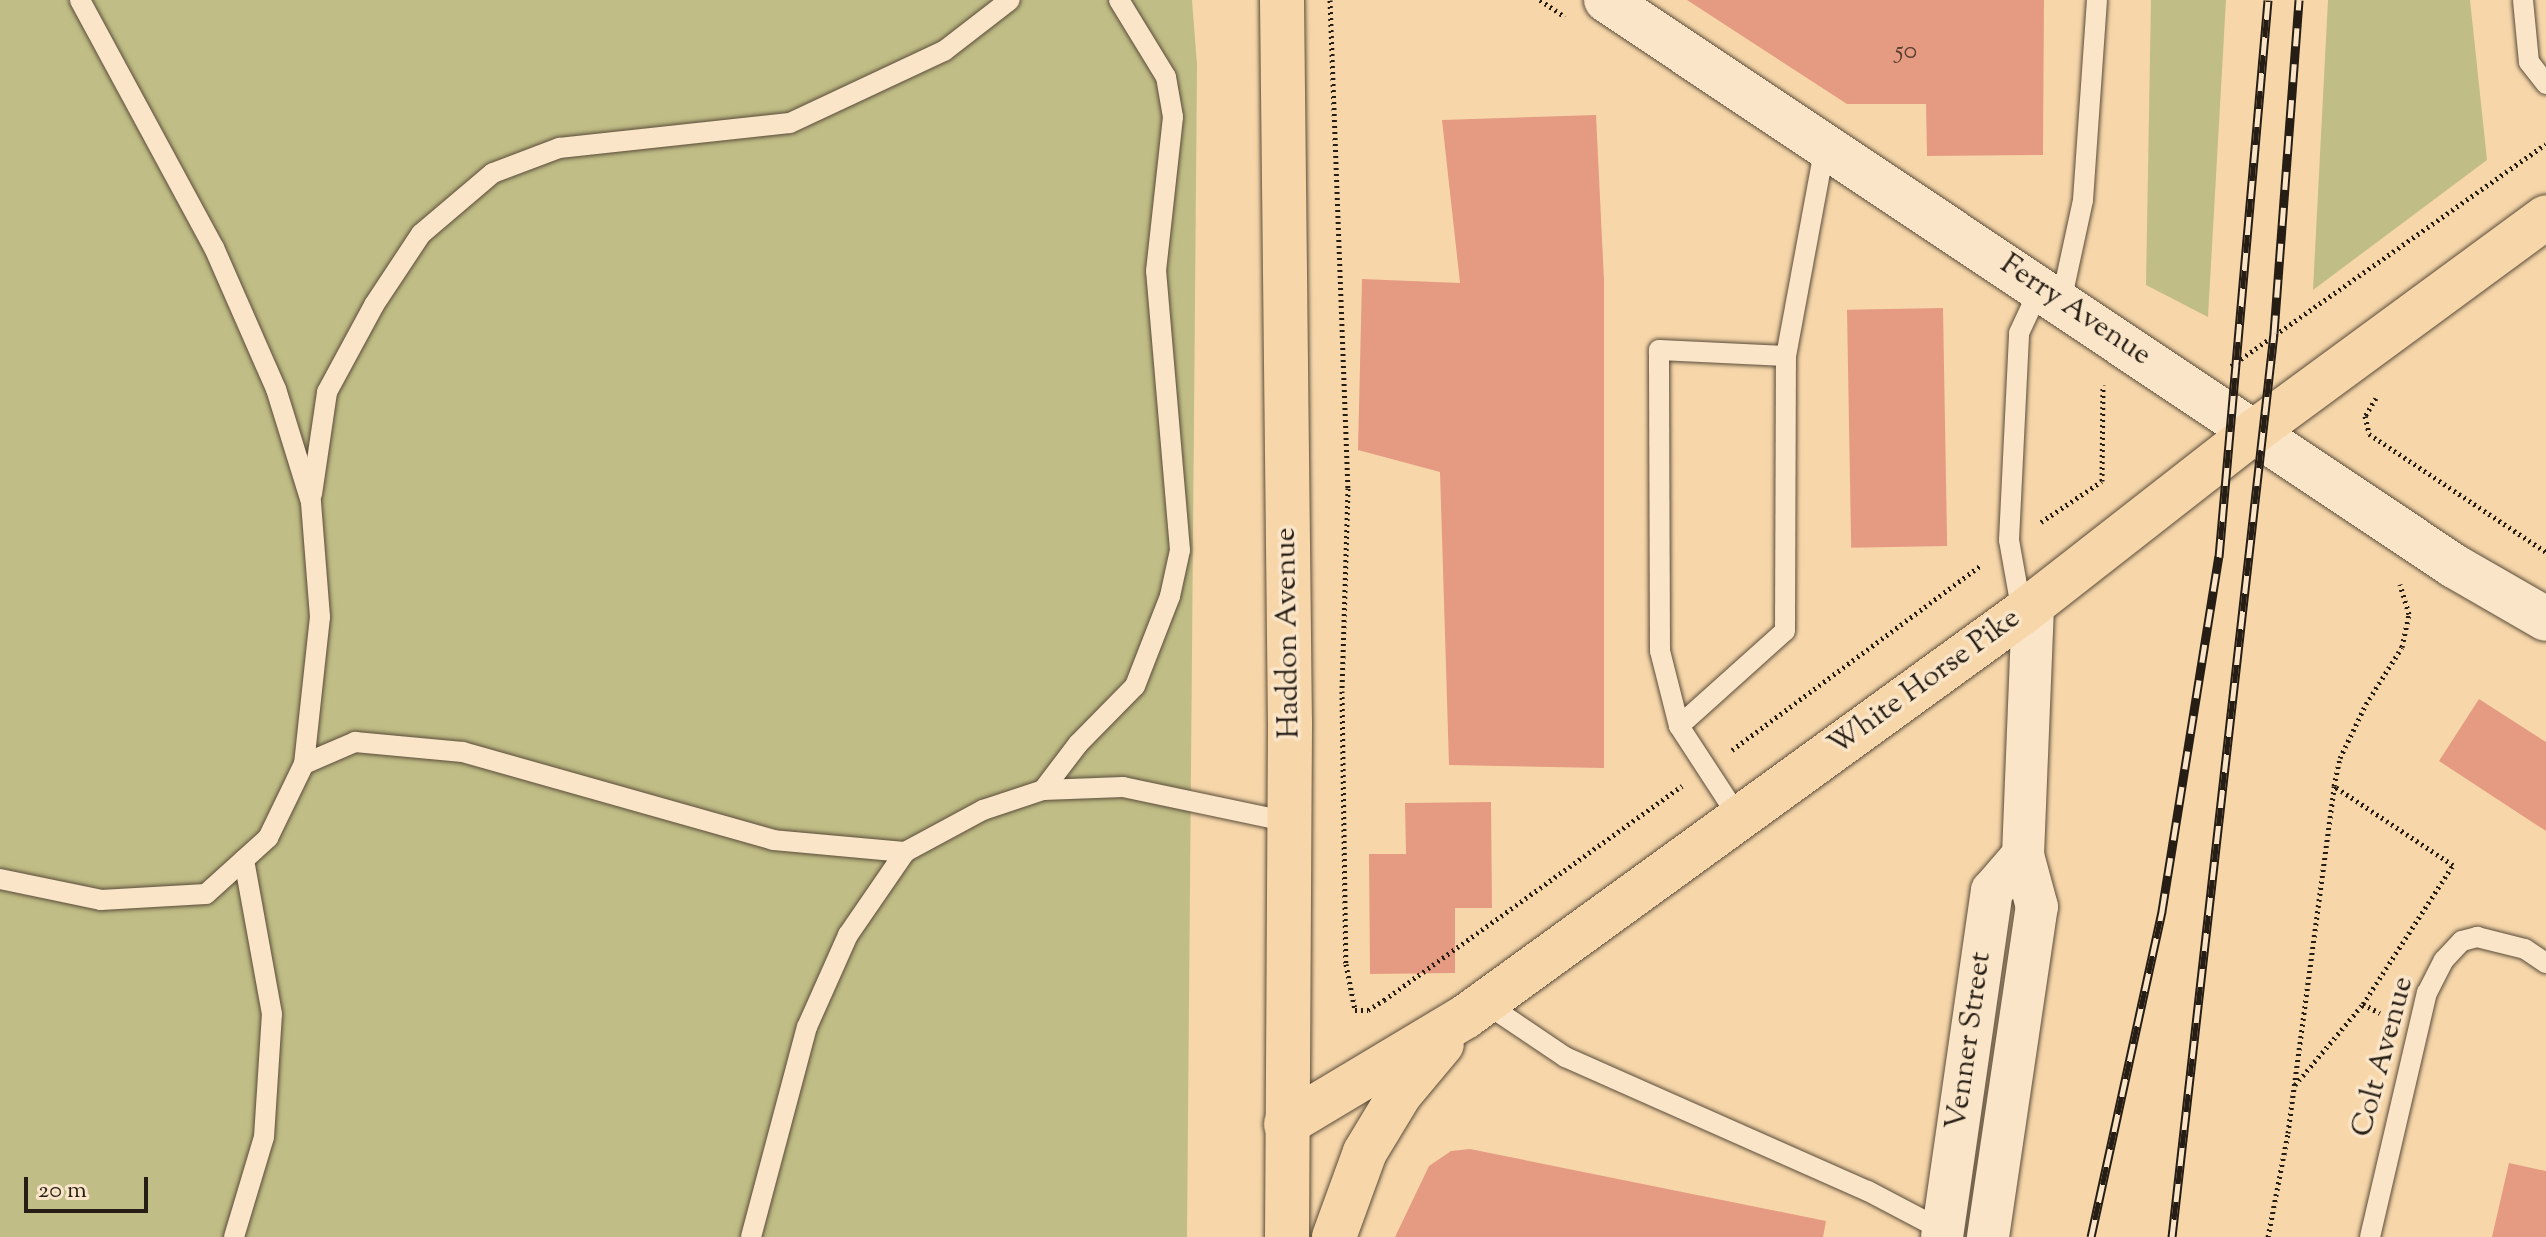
<!DOCTYPE html>
<html>
<head>
<meta charset="utf-8">
<style>
  body { margin:0 }
  #map { position:relative; width:2546px; height:1237px; overflow:hidden; background:#f7d7aa; font-family:"Sorts Mill Goudy",serif }
  div>[style] { position:absolute }
  .green>* { inset:0; background:#c0bd86 }
  .building>* { inset:0; background:#e59b82; transform-origin:0 0 }
  .path>* { height:5px; margin-top:-2.5px; transform-origin:0; background:repeating-linear-gradient(90deg,#261e15 0 2px,transparent 0 6px) }
  .roads { filter:drop-shadow(0 0 2px #5a4c3a) drop-shadow(0 0 2px #5a4c3a) }
  .lane>* { height:20px; margin:-10px; padding:0 10px; transform-origin:10px; border-radius:10px; background:#fae5c8 }
  .street>* { height:42px; margin:-21px; padding:0 21px; transform-origin:21px; border-radius:21px; background:#fae5c8 }
  .secondary>* { height:44px; margin:-22px; padding:0 22px; transform-origin:22px; border-radius:22px; background:#fae5c8 }
  .primary>* { height:44px; margin:-22px; padding:0 22px; transform-origin:22px; border-radius:22px; background:#f7d7aa }
  .rail>* { height:9px; margin-top:-4.5px; transform-origin:0; background:repeating-linear-gradient(90deg,#fae5c8 0 18px,#261e15 0 36px); box-sizing:border-box; border-block:2px solid #261e15 }
  span { translate:-50% -50%; white-space:nowrap; text-align:center; line-height:1.15; -webkit-text-stroke:7px #fae5c8; paint-order:stroke }
  .number-label { font-size:26px; color:#563d30 }
  .number-label span { -webkit-text-stroke-width:0 }
  .street-label { font-size:30px; color:#261e15 }
  .scale { position:absolute; left:24px; top:1177px; width:124px; height:36px; box-sizing:border-box; border:4px solid #261e15; border-top:0; padding-left:10px; font-size:24px; line-height:28px; white-space:nowrap; color:#261e15; -webkit-text-stroke:6px #fae5c8; paint-order:stroke }
</style>
</head>
<body>
<div id="map">
  <div class="green">
    <div style="clip-path:polygon(0 0,1192px 0,1197px 65px,1187px 1237px,0 1237px)"></div>
    <div style="clip-path:polygon(2151px 0,2226px 0,2208px 317px,2146px 285px)"></div>
    <div style="clip-path:polygon(2328px 0,2470px 0,2487px 160px,2313px 290px)"></div>
  </div>
  <div class="building">
    <div style="clip-path:polygon(1687px 0,2044px 0,2043px 155px,1927px 156px,1926px 104px,1847px 104px)"></div>
    <div style="clip-path:polygon(1596px 115px,1604px 280px,1604px 768px,1449px 765px,1440px 472px,1358px 450px,1362px 279px,1460px 283px,1442px 120px)"></div>
    <div style="left:1943px;top:308px;width:238px;height:96px;rotate:89deg"></div>
    <div style="clip-path:polygon(2479px 699px,2546px 742px,2546px 831px,2439px 761px)"></div>
    <div style="clip-path:polygon(1491px 802px,1492px 908px,1455px 908px,1455px 973px,1370px 974px,1369px 854px,1406px 854px,1405px 803px)"></div>
    <div style="clip-path:polygon(1470px 1149px,1826px 1221px,1823px 1237px,1395px 1237px,1429px 1166px,1451px 1151px)"></div>
    <div style="clip-path:polygon(2509px 1163px,2546px 1171px,2546px 1237px,2492px 1237px)"></div>
  </div>
  <div class="path">
    <div style="left:1330px;top:0;width:488px;rotate:87.9deg"></div>
    <div style="left:1348px;top:488px;width:203px;rotate:91.7deg"></div>
    <div style="left:1342px;top:691px;width:273px;rotate:89.2deg"></div>
    <div style="left:1346px;top:964px;width:47px;rotate:78.9deg"></div>
    <div style="left:1355px;top:1010px;width:13px"></div>
    <div style="left:1368px;top:1010px;width:19px;rotate:-32deg"></div>
    <div style="left:1384px;top:1000px;width:367px;rotate:-35.7deg"></div>
    <div style="left:1540px;top:0;width:30px;rotate:34deg"></div>
    <div style="left:2231px;top:366px;width:385px;rotate:-35.2deg"></div>
    <div style="left:2376px;top:398px;width:21px;rotate:121deg"></div>
    <div style="left:2365px;top:416px;width:18px;rotate:77deg"></div>
    <div style="left:2369px;top:434px;width:213px;rotate:33.7deg"></div>
    <div style="left:2041px;top:522px;width:73px;rotate:-33.9deg"></div>
    <div style="left:2102px;top:481px;width:96px;rotate:-89.4deg"></div>
    <div style="left:1732px;top:750px;width:310px;rotate:-36.6deg"></div>
    <div style="left:2363px;top:1004px;width:19px;rotate:28deg"></div>
    <div style="left:2295px;top:1085px;width:106px;rotate:-50deg"></div>
    <div style="left:2363px;top:1004px;width:166px;rotate:-57.1deg"></div>
    <div style="left:2453px;top:865px;width:143px;rotate:-146.4deg"></div>
    <div style="left:2268px;top:1237px;width:106px;rotate:-79.1deg"></div>
    <div style="left:2288px;top:1133px;width:350px;rotate:-82.4deg"></div>
    <div style="left:2334px;top:786px;width:29px;rotate:-78deg"></div>
    <div style="left:2340px;top:758px;width:60px;rotate:-64.3deg"></div>
    <div style="left:2366px;top:704px;width:67px;rotate:-57.7deg"></div>
    <div style="left:2402px;top:647px;width:34px;rotate:-78deg"></div>
    <div style="left:2409px;top:614px;width:31px;rotate:-107deg"></div>
  </div>
  <div class="roads">
    <div class="lane">
      <div style="left:2523px;top:0;width:62px;rotate:84.5deg"></div>
      <div style="left:2529px;top:62px;width:28px;rotate:52deg"></div>
      <div style="left:2061px;top:302px;width:104px;rotate:-77.8deg"></div>
      <div style="left:2083px;top:200px;width:200px;rotate:-86deg"></div>
      <div style="left:312px;top:494px;width:103px;rotate:-81.6deg"></div>
      <div style="left:327px;top:392px;width:99px;rotate:-61.6deg"></div>
      <div style="left:374px;top:305px;width:85px;rotate:-56.5deg"></div>
      <div style="left:421px;top:234px;width:94px;rotate:-40.3deg"></div>
      <div style="left:493px;top:173px;width:71px;rotate:-20.7deg"></div>
      <div style="left:559px;top:148px;width:232px;rotate:-6.2deg"></div>
      <div style="left:790px;top:123px;width:170px;rotate:-25.1deg"></div>
      <div style="left:944px;top:51px;width:83px;rotate:-37.7deg"></div>
      <div style="left:2022px;top:613px;width:74px;rotate:-100.1deg"></div>
      <div style="left:2009px;top:540px;width:207px;rotate:-87.2deg"></div>
      <div style="left:2019px;top:333px;width:50px;rotate:-65deg"></div>
      <div style="left:1679px;top:726px;width:142px;rotate:-41.9deg"></div>
      <div style="left:1785px;top:631px;width:275px;rotate:-89.8deg"></div>
      <div style="left:304px;top:764px;width:56px;rotate:-23.3deg"></div>
      <div style="left:355px;top:742px;width:108px;rotate:5.3deg"></div>
      <div style="left:463px;top:752px;width:322px;rotate:15.8deg"></div>
      <div style="left:773px;top:840px;width:133px;rotate:5.2deg"></div>
      <div style="left:1043px;top:790px;width:58px;rotate:-52.7deg"></div>
      <div style="left:1078px;top:744px;width:81px;rotate:-45.5deg"></div>
      <div style="left:1135px;top:686px;width:97px;rotate:-68.7deg"></div>
      <div style="left:1170px;top:596px;width:47px;rotate:-77.7deg"></div>
      <div style="left:1180px;top:550px;width:280px;rotate:-94.9deg"></div>
      <div style="left:1156px;top:271px;width:155px;rotate:-83.7deg"></div>
      <div style="left:1173px;top:117px;width:41px;rotate:-99.9deg"></div>
      <div style="left:1166px;top:77px;width:90px;rotate:-121.4deg"></div>
      <div style="left:1739px;top:818px;width:110px;rotate:-123.1deg"></div>
      <div style="left:1679px;top:726px;width:77px;rotate:-104.2deg"></div>
      <div style="left:1660px;top:651px;width:301px;rotate:-90.2deg"></div>
      <div style="left:1659px;top:350px;width:127px;rotate:2.7deg"></div>
      <div style="left:1786px;top:356px;width:215px;rotate:-79.5deg"></div>
      <div style="left:0;top:879px;width:103px;rotate:11.7deg"></div>
      <div style="left:101px;top:900px;width:105px;rotate:-3.3deg"></div>
      <div style="left:206px;top:894px;width:84px;rotate:-42.1deg"></div>
      <div style="left:268px;top:838px;width:82px;rotate:-64.1deg"></div>
      <div style="left:304px;top:764px;width:148px;rotate:-83.8deg"></div>
      <div style="left:320px;top:617px;width:115px;rotate:-94.5deg"></div>
      <div style="left:311px;top:502px;width:118px;rotate:-107.2deg"></div>
      <div style="left:276px;top:389px;width:154px;rotate:-113.7deg"></div>
      <div style="left:214px;top:248px;width:282px;rotate:-118.4deg"></div>
      <div style="left:1485px;top:1003px;width:97px;rotate:34deg"></div>
      <div style="left:1565px;top:1057px;width:331px;rotate:23.9deg"></div>
      <div style="left:1868px;top:1191px;width:81px;rotate:27.8deg"></div>
      <div style="left:234px;top:1237px;width:104px;rotate:-73.3deg"></div>
      <div style="left:264px;top:1137px;width:123px;rotate:-86.3deg"></div>
      <div style="left:272px;top:1014px;width:157px;rotate:-100.3deg"></div>
      <div style="left:751px;top:1237px;width:217px;rotate:-75.1deg"></div>
      <div style="left:807px;top:1027px;width:101px;rotate:-66deg"></div>
      <div style="left:848px;top:935px;width:101px;rotate:-55.5deg"></div>
      <div style="left:905px;top:852px;width:89px;rotate:-28.3deg"></div>
      <div style="left:983px;top:810px;width:63px;rotate:-18.4deg"></div>
      <div style="left:1043px;top:790px;width:80px;rotate:-2.1deg"></div>
      <div style="left:1123px;top:787px;width:170px;rotate:11.9deg"></div>
      <div style="left:2370px;top:1237px;width:251px;rotate:-76.9deg"></div>
      <div style="left:2427px;top:993px;width:37px;rotate:-63deg"></div>
      <div style="left:2444px;top:960px;width:26px;rotate:-47deg"></div>
      <div style="left:2462px;top:941px;width:16px;rotate:-15deg"></div>
      <div style="left:2477px;top:937px;width:49px;rotate:14deg"></div>
      <div style="left:2525px;top:949px;width:25px;rotate:34deg"></div>
    </div>
    <div class="street">
      <div style="left:1942px;top:1237px;width:350px;rotate:-81.8deg"></div>
      <div style="left:1992px;top:891px;width:48px;rotate:-49.3deg"></div>
      <div style="left:1988px;top:1237px;width:334px;rotate:-81.6deg"></div>
      <div style="left:2037px;top:907px;width:54px;rotate:-105.1deg"></div>
      <div style="left:2023px;top:855px;width:253px;rotate:-87.7deg"></div>
    </div>
    <div class="secondary">
      <div style="left:1606px;top:0;width:1020px;rotate:33.72deg"></div>
      <div style="left:2454px;top:566px;width:106px;rotate:29.9deg"></div>
    </div>
    <div class="primary">
      <div style="left:1282px;top:0;width:722px;rotate:89.37deg"></div>
      <div style="left:1290px;top:722px;width:515px;rotate:90.33deg"></div>
      <div style="left:1286px;top:1124px;width:209px;rotate:-30.9deg"></div>
      <div style="left:1465px;top:1017px;width:688px;rotate:-35.95deg"></div>
      <div style="left:2022px;top:613px;width:296px;rotate:-38deg"></div>
      <div style="left:2255px;top:431px;width:361px;rotate:-36.3deg"></div>
      <div style="left:1334px;top:1237px;width:90px;rotate:-70deg"></div>
      <div style="left:1365px;top:1152px;width:68px;rotate:-58.9deg"></div>
      <div style="left:1400px;top:1094px;width:65px;rotate:-50deg"></div>
    </div>
  </div>
  <div class="rail">
    <div style="left:2091px;top:1237px;width:334px;rotate:-77.7deg"></div>
    <div style="left:2162px;top:911px;width:359px;rotate:-80.9deg"></div>
    <div style="left:2219px;top:557px;width:559px;rotate:-84.97deg"></div>
    <div style="left:2172px;top:1237px;width:910px;rotate:-83.56deg"></div>
    <div style="left:2274px;top:333px;width:334px;rotate:-85.7deg"></div>
  </div>
  <div class="number-label">
    <span style="left:1906px;top:52px">50</span>
  </div>
  <div class="street-label">
    <span style="left:2075px;top:311px;rotate:34deg">Ferry Avenue</span>
    <span style="left:1289px;top:633px;rotate:-91deg">Haddon Avenue</span>
    <span style="left:1925px;top:683px;rotate:-36deg">White Horse Pike</span>
    <span style="left:1970px;top:1041px;rotate:-82deg">Venner Street</span>
    <span style="left:2384px;top:1057px;rotate:-75deg">Colt Avenue</span>
  </div>
  <div class="scale">20 m</div>
</div>
</body>
</html>
